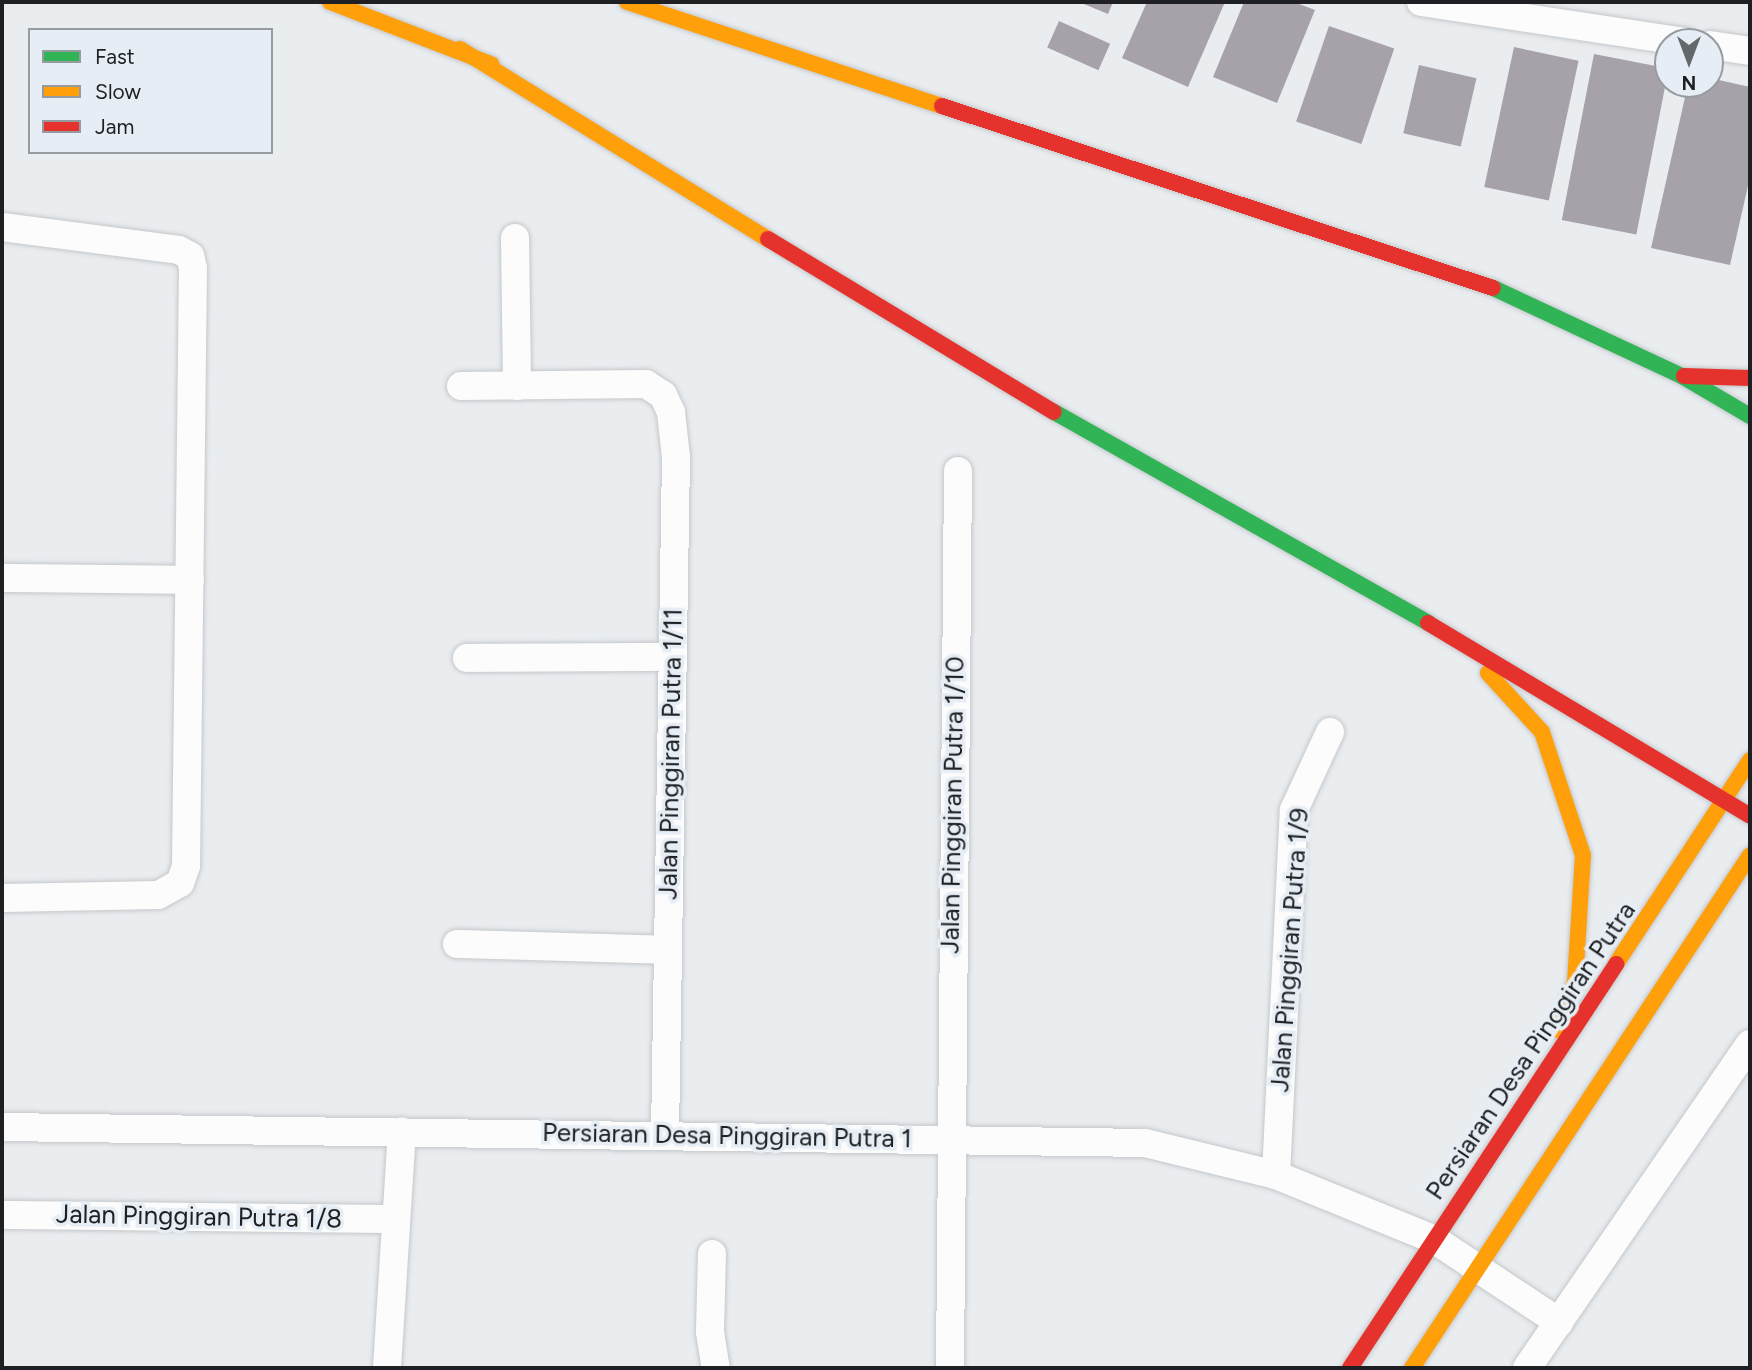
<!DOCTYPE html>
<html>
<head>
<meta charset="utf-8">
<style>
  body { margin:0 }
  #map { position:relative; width:1752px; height:1370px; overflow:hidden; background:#eaedf0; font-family:Figtree,sans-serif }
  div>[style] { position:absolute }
  .building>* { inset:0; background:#a7a2a9; transform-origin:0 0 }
  .roads { filter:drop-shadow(0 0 2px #c5c8ca) drop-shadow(0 0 2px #c5c8ca) }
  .street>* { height:28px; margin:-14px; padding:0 14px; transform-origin:14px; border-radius:14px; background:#fcfcfd }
  .fast>* { height:16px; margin:-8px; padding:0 8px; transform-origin:8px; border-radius:8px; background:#30b455 }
  .slow>* { height:16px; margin:-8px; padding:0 8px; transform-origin:8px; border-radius:8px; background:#ff9f0a }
  .jam>* { height:16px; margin:-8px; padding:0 8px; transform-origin:8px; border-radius:8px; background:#e5322d }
  span { translate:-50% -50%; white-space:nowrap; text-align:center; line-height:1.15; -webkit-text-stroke:7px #e6edf4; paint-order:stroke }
  .street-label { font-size:26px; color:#1e2023 }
  .frame { position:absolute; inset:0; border:4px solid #1e2023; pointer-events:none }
  .legend { position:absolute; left:28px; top:28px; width:245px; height:126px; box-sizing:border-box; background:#e6edf4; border:2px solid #969ba0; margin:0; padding:9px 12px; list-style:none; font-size:21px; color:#1e2023 }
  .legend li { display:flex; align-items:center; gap:14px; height:35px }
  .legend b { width:35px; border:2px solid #969ba0 }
  .north { position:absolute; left:1654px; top:28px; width:70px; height:70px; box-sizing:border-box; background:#e6edf4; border:2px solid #969ba0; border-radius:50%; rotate:180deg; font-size:19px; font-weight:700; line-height:28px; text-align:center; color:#1e2023 }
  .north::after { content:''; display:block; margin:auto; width:24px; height:32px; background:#65686b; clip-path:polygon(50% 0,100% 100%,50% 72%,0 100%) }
</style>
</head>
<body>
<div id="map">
  <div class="building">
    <div style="clip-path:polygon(1079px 2px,1113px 2px,1108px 14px)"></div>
    <div style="clip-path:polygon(1147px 2px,1225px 2px,1188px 87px,1122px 58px)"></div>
    <div style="clip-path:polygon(1244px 2px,1294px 2px,1315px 10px,1277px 103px,1213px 77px)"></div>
    <div style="left:1059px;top:21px;width:56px;height:29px;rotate:24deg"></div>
    <div style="left:1329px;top:26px;width:69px;height:101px;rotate:19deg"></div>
    <div style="left:1514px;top:47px;width:66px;height:143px;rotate:12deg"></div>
    <div style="left:1594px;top:54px;width:76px;height:169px;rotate:11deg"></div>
    <div style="left:1419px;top:65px;width:59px;height:70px;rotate:13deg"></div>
    <div style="clip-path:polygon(1710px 78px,1750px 87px,1750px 177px,1730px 265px,1651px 248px,1688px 84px,1710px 84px)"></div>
  </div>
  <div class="roads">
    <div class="street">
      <div style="left:1421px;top:2px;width:269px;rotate:8.6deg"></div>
      <div style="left:1710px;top:45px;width:40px;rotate:8.5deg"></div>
      <div style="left:2px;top:227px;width:178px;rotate:7.4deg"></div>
      <div style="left:179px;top:250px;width:13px;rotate:29deg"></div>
      <div style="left:190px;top:256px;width:12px;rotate:76deg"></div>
      <div style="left:193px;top:268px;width:598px;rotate:90.67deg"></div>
      <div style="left:186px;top:866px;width:18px;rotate:109deg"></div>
      <div style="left:180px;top:883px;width:25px;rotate:151deg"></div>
      <div style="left:158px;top:895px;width:156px;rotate:178.9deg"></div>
      <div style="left:515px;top:238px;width:148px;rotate:89.2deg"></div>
      <div style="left:461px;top:386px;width:185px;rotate:-0.6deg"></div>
      <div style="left:646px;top:384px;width:20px;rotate:33deg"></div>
      <div style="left:663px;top:395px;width:19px;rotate:65deg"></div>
      <div style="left:671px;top:412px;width:45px;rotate:83.7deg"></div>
      <div style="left:676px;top:457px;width:678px;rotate:90.93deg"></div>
      <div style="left:2px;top:578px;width:188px;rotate:0.6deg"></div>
      <div style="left:467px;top:658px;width:206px;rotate:-0.3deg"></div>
      <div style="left:457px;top:944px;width:211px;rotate:1.6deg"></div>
      <div style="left:2px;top:1127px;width:1143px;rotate:0.8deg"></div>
      <div style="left:1145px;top:1143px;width:135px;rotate:13.7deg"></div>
      <div style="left:1276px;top:1175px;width:172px;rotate:22.2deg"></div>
      <div style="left:1435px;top:1240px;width:149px;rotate:33.5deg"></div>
      <div style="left:1276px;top:1175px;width:365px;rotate:-87.2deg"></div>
      <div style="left:1294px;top:810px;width:86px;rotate:-65.2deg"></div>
      <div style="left:2px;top:1215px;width:394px;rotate:0.6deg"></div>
      <div style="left:712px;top:1254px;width:78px;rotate:91.5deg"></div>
      <div style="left:710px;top:1332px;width:36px;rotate:81deg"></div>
      <div style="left:387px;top:1368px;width:237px;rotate:-86.4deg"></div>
      <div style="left:950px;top:1368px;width:897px;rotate:-89.49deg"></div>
      <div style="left:1527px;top:1368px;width:393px;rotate:-55.5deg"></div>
    </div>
    <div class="fast">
      <div style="left:1493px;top:288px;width:208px;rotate:25deg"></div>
      <div style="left:1682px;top:376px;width:79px;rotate:30.5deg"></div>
      <div style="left:1054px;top:412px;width:429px;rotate:29.4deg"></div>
    </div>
    <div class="slow">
      <div style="left:330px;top:2px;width:173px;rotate:21.1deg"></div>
      <div style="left:627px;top:2px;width:332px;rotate:18.3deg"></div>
      <div style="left:460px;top:49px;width:362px;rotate:31.7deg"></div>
      <div style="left:1488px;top:673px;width:80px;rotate:47.5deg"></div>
      <div style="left:1542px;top:732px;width:130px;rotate:71.6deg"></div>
      <div style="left:1583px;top:855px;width:127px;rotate:93.6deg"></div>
      <div style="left:1575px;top:982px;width:51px;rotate:109.5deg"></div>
      <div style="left:1616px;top:964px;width:244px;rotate:-56.7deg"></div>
      <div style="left:1412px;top:1368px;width:614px;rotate:-56.62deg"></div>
    </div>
    <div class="jam">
      <div style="left:942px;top:106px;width:580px;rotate:18.28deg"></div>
      <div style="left:768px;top:239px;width:334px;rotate:31.2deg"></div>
      <div style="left:1684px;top:376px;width:66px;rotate:1.7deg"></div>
      <div style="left:1428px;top:623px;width:375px;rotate:30.9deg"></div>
      <div style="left:1350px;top:1368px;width:484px;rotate:-56.6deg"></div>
    </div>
  </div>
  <div class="street-label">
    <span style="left:671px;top:754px;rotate:-89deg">Jalan Pinggiran Putra 1/11</span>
    <span style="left:953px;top:805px;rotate:-89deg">Jalan Pinggiran Putra 1/10</span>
    <span style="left:1290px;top:950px;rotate:-86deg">Jalan Pinggiran Putra 1/9</span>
    <span style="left:1531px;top:1051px;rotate:-56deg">Persiaran Desa Pinggiran Putra</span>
    <span style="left:727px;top:1136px;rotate:1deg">Persiaran Desa Pinggiran Putra 1</span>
    <span style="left:199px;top:1217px;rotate:1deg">Jalan Pinggiran Putra 1/8</span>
  </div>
  <div class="frame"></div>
  <ul class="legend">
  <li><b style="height:9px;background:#30b455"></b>Fast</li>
  <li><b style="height:9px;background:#ff9f0a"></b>Slow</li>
  <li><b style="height:9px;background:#e5322d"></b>Jam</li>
  </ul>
  <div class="north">N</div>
</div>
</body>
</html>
